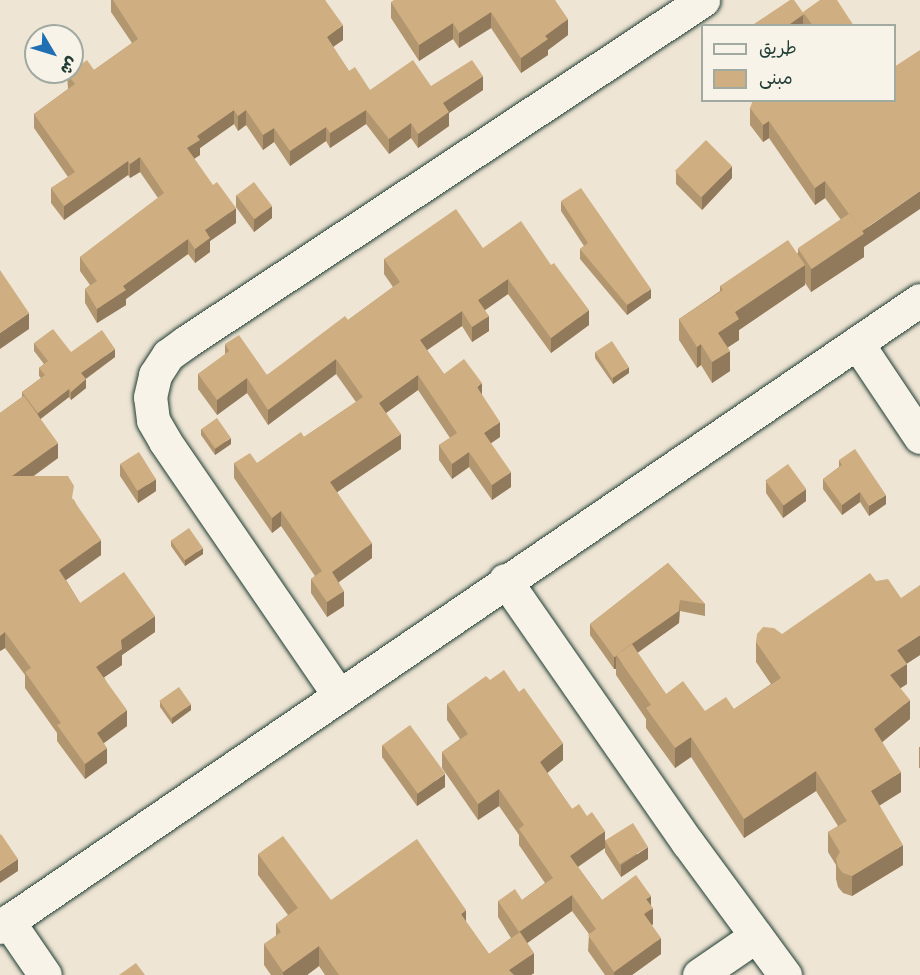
<!DOCTYPE html>
<html>
<head>
<meta charset="utf-8">
<style>
  body { margin:0 }
  #map { position:relative; width:920px; height:975px; overflow:hidden; background:#efe5d4; font-family:"Gochi Hand","Playpen Sans Arabic",sans-serif }
  div>[style] { position:absolute }
  .roads { filter:drop-shadow(0 0 2px #1f3d34) drop-shadow(0 0 2px #1f3d34) }
  .minor>* { height:33px; margin:-16.5px; padding:0 16.5px; transform-origin:16.5px; border-radius:16.5px; background:#f7f3e8 }
  .wall>* { inset:0; background:#b29670; transform-origin:0 0 }
  .shaded-wall>* { inset:0; background:#917a5b; transform-origin:0 0 }
  .building>* { inset:0; background:#cfaf82; transform-origin:0 0 }
  span { translate:-50% -50%; white-space:nowrap; text-align:center; line-height:1.15; -webkit-text-stroke:4.5px #f7f3e8; paint-order:stroke }
  .legend { position:absolute; left:701px; top:24px; width:195px; height:78px; box-sizing:border-box; background:#f7f3e8; border:2px solid #a1aaa0; margin:0; padding:8px 10px; list-style:none; font-size:18px; color:#1f3d34 }
  .legend li { display:flex; align-items:center; gap:12px; height:30px }
  .legend b { width:30px; border:2px solid #a1aaa0 }
  .north { position:absolute; left:24px; top:24px; width:60px; height:60px; box-sizing:border-box; background:#f7f3e8; border:2px solid #a1aaa0; border-radius:50%; rotate:128deg; font-size:16px; font-weight:700; line-height:24px; text-align:center; color:#1f3d34 }
  .north::after { content:''; display:block; margin:auto; width:21px; height:27px; background:#1f6fb2; clip-path:polygon(50% 0,100% 100%,50% 72%,0 100%) }
</style>
</head>
<body>
<div id="map">
  <div class="roads">
    <div class="minor">
      <div style="left:857px;top:343px;width:113px;rotate:56.2deg"></div>
      <div style="left:505px;top:580px;width:320px;rotate:55.2deg"></div>
      <div style="left:688px;top:843px;width:164px;rotate:53.7deg"></div>
      <div style="left:338px;top:694px;width:306px;rotate:-124.4deg"></div>
      <div style="left:165px;top:441px;width:24px;rotate:-120deg"></div>
      <div style="left:153px;top:420px;width:23px;rotate:-97deg"></div>
      <div style="left:150px;top:397px;width:23px;rotate:-77deg"></div>
      <div style="left:155px;top:375px;width:24px;rotate:-57deg"></div>
      <div style="left:168px;top:355px;width:22px;rotate:-36deg"></div>
      <div style="left:186px;top:342px;width:620px;rotate:-33.48deg"></div>
      <div style="left:8px;top:921px;width:65px;rotate:55.6deg"></div>
      <div style="left:0;top:927px;width:1113px;rotate:-34.28deg"></div>
      <div style="left:699px;top:975px;width:69px;rotate:-34.4deg"></div>
    </div>
  </div>
  <div class="wall">
    <div style="clip-path:polygon(111px 0,325px 0,343px 40px,333px 47px,349px 71px,370px 90px,431px 86px,483px 90px,449px 113px,449px 126px,418px 148px,411px 138px,389px 154px,366px 124px,330px 148px,326px 141px,290px 166px,274px 142px,263px 150px,246px 125px,238px 131px,234px 124px,200px 148px,200px 155px,194px 159px,236px 223px,210px 241px,210px 252px,195px 263px,188px 254px,126px 299px,126px 305px,97px 323px,85px 303px,85px 289px,90px 285px,80px 271px,80px 257px,158px 198px,140px 172px,130px 178px,128px 175px,64px 220px,51px 203px,51px 188px,68px 177px,34px 128px,34px 114px,68px 89px,67px 74px,94px 70px,132px 43px,111px 12px)"></div>
    <div style="clip-path:polygon(555px 0,568px 35px,548px 50px,548px 55px,521px 73px,491px 28px,459px 48px,453px 39px,419px 61px,391px 18px,391px 2px)"></div>
    <div style="clip-path:polygon(803px 13px,854px 26px,751px 26px)"></div>
    <div style="clip-path:polygon(894px 100px,864px 247px,864px 257px,811px 292px,805px 283px,805px 285px,739px 330px,739px 340px,728px 347px,730px 371px,712px 383px,701px 365px,697px 368px,679px 340px,679px 319px,720px 291px,720px 286px,798px 253px,798px 249px,841px 220px,825px 198px,815px 205px,769px 138px,763px 142px,750px 125px,750px 108px)"></div>
    <div style="clip-path:polygon(676px 172px,732px 178px,702px 210px,676px 184px)"></div>
    <div style="clip-path:polygon(236px 195px,272px 218px,254px 232px,236px 207px)"></div>
    <div style="clip-path:polygon(561px 201px,651px 298px,627px 315px,580px 259px,580px 249px,584px 246px,561px 211px)"></div>
    <div style="clip-path:polygon(483px 248px,589px 325px,551px 353px,508px 294px,485px 310px,489px 331px,472px 342px,462px 326px,427px 350px,444px 374px,482px 395px,500px 437px,491px 443px,511px 487px,492px 500px,469px 467px,452px 479px,439px 460px,439px 445px,450px 438px,418px 390px,386px 413px,401px 449px,337px 492px,372px 558px,339px 582px,344px 606px,327px 617px,311px 593px,311px 579px,315px 576px,281px 526px,272px 533px,234px 478px,234px 463px,257px 463px,304px 437px,356px 402px,336px 374px,268px 425px,247px 393px,217px 415px,198px 389px,198px 374px,225px 355px,225px 344px,267px 375px,348px 320px,393px 287px,384px 274px,384px 259px)"></div>
    <div style="clip-path:polygon(34px 343px,71px 352px,115px 357px,86px 379px,86px 388px,71px 400px,69px 397px,40px 419px,58px 458px,34px 476px,74px 500px,101px 555px,66px 580px,80px 603px,155px 632px,122px 655px,122px 665px,104px 677px,127px 726px,104px 743px,107px 763px,85px 779px,57px 741px,57px 733px,25px 688px,25px 675px,5px 648px,0 651px,0 413px,22px 397px,22px 392px,41px 378px,39px 376px,39px 368px,44px 364px,34px 351px)"></div>
    <div style="clip-path:polygon(595px 352px,629px 373px,613px 384px,595px 358px)"></div>
    <div style="clip-path:polygon(201px 429px,231px 444px,215px 455px,201px 435px)"></div>
    <div style="clip-path:polygon(839px 460px,886px 504px,869px 516px,860px 502px,842px 515px,823px 489px,823px 479px,839px 467px)"></div>
    <div style="clip-path:polygon(120px 464px,156px 491px,138px 503px,120px 476px)"></div>
    <div style="clip-path:polygon(766px 481px,806px 501px,783px 518px,766px 493px)"></div>
    <div style="clip-path:polygon(171px 540px,203px 554px,185px 566px,171px 546px)"></div>
    <div style="clip-path:polygon(668px 563px,705px 604px,705px 616px,680px 611px,679px 623px,637px 653px,666px 694px,705px 711px,734px 709px,771px 684px,756px 662px,756px 642px,782px 634px,920px 655px,906px 664px,907px 684px,900px 688px,910px 719px,882px 742px,901px 792px,879px 805px,903px 865px,852px 896px,843px 893px,838px 887px,836px 879px,836px 865px,828px 852px,828px 832px,838px 826px,816px 791px,744px 838px,691px 757px,675px 768px,646px 728px,646px 719px,616px 675px,616px 668px,614px 669px,590px 635px,590px 624px)"></div>
    <div style="clip-path:polygon(490px 680px,563px 760px,547px 773px,572px 809px,605px 840px,648px 859px,621px 877px,605px 852px,605px 848px,578px 867px,602px 900px,651px 905px,653px 924px,652px 925px,661px 954px,632px 975px,605px 975px,588px 951px,589px 934px,572px 911px,527px 943px,534px 973px,531px 975px,325px 975px,319px 966px,307px 975px,271px 975px,264px 965px,264px 944px,276px 936px,276px 924px,288px 915px,258px 875px,258px 854px,331px 900px,466px 922px,489px 954px,511px 938px,498px 917px,498px 901px,522px 900px,545px 883px,519px 845px,519px 835px,499px 806px,478px 820px,442px 768px,442px 752px,460px 739px,447px 720px,447px 704px)"></div>
    <div style="clip-path:polygon(160px 701px,191px 710px,172px 724px,160px 707px)"></div>
    <div style="clip-path:polygon(382px 745px,445px 787px,417px 806px,382px 757px)"></div>
    <div style="left:919px;top:747px;width:1px;height:21px"></div>
  </div>
  <div class="shaded-wall">
    <div style="clip-path:polygon(491px 12px,491px 28px,459px 48px,459px 33px)"></div>
    <div style="clip-path:polygon(803px 15px,803px 26px,787px 26px)"></div>
    <div style="clip-path:polygon(568px 19px,568px 35px,548px 50px,548px 55px,521px 73px,521px 58px,545px 36px)"></div>
    <div style="clip-path:polygon(453px 23px,453px 39px,419px 61px,419px 45px)"></div>
    <div style="clip-path:polygon(343px 25px,343px 40px,327px 51px,327px 37px)"></div>
    <div style="clip-path:polygon(483px 76px,483px 90px,449px 113px,449px 126px,418px 148px,418px 134px,443px 103px)"></div>
    <div style="clip-path:polygon(234px 110px,234px 124px,200px 148px,200px 155px,187px 163px,187px 148px,197px 136px)"></div>
    <div style="clip-path:polygon(246px 110px,246px 125px,238px 131px,238px 116px)"></div>
    <div style="clip-path:polygon(366px 110px,366px 124px,330px 148px,330px 133px)"></div>
    <div style="clip-path:polygon(769px 121px,769px 138px,763px 142px,763px 125px)"></div>
    <div style="clip-path:polygon(411px 123px,411px 138px,389px 154px,389px 139px)"></div>
    <div style="clip-path:polygon(326px 127px,326px 141px,290px 166px,290px 151px)"></div>
    <div style="clip-path:polygon(274px 128px,274px 142px,263px 150px,263px 135px)"></div>
    <div style="clip-path:polygon(140px 157px,140px 172px,130px 178px,130px 164px)"></div>
    <div style="clip-path:polygon(128px 161px,128px 175px,64px 220px,64px 206px)"></div>
    <div style="clip-path:polygon(732px 166px,732px 178px,702px 210px,702px 197px)"></div>
    <div style="clip-path:polygon(825px 181px,825px 198px,815px 205px,815px 188px)"></div>
    <div style="clip-path:polygon(920px 191px,920px 209px,864px 247px,864px 257px,811px 292px,811px 269px,861px 232px)"></div>
    <div style="clip-path:polygon(272px 206px,272px 218px,254px 232px,254px 219px)"></div>
    <div style="clip-path:polygon(236px 208px,236px 223px,210px 241px,210px 252px,195px 263px,195px 249px,205px 230px)"></div>
    <div style="clip-path:polygon(188px 239px,188px 254px,126px 299px,126px 305px,97px 323px,97px 309px,123px 286px)"></div>
    <div style="clip-path:polygon(805px 265px,805px 285px,739px 330px,739px 340px,718px 354px,718px 333px,735px 312px)"></div>
    <div style="clip-path:polygon(508px 279px,508px 294px,478px 315px,478px 300px)"></div>
    <div style="clip-path:polygon(651px 289px,651px 298px,627px 315px,627px 305px)"></div>
    <div style="clip-path:polygon(589px 310px,589px 325px,551px 353px,551px 338px)"></div>
    <div style="clip-path:polygon(462px 311px,462px 326px,420px 355px,420px 340px)"></div>
    <div style="clip-path:polygon(29px 313px,29px 329px,0 349px,0 333px)"></div>
    <div style="clip-path:polygon(489px 316px,489px 331px,472px 342px,472px 327px)"></div>
    <div style="clip-path:polygon(701px 344px,701px 365px,697px 368px,697px 347px)"></div>
    <div style="clip-path:polygon(115px 349px,115px 357px,81px 382px,81px 373px)"></div>
    <div style="clip-path:polygon(730px 351px,730px 371px,712px 383px,712px 362px)"></div>
    <div style="clip-path:polygon(336px 359px,336px 374px,268px 425px,268px 410px)"></div>
    <div style="clip-path:polygon(629px 367px,629px 373px,613px 384px,613px 378px)"></div>
    <div style="clip-path:polygon(418px 375px,418px 390px,379px 418px,379px 403px)"></div>
    <div style="clip-path:polygon(247px 378px,247px 393px,217px 415px,217px 400px)"></div>
    <div style="clip-path:polygon(86px 379px,86px 388px,71px 400px,71px 392px)"></div>
    <div style="clip-path:polygon(482px 383px,482px 398px,477px 387px)"></div>
    <div style="clip-path:polygon(69px 389px,69px 397px,38px 421px,38px 413px)"></div>
    <div style="clip-path:polygon(500px 422px,500px 437px,484px 448px,484px 433px)"></div>
    <div style="clip-path:polygon(401px 434px,401px 449px,330px 497px,330px 482px)"></div>
    <div style="clip-path:polygon(231px 438px,231px 444px,215px 455px,215px 449px)"></div>
    <div style="clip-path:polygon(58px 443px,58px 458px,12px 491px,12px 476px)"></div>
    <div style="clip-path:polygon(469px 452px,469px 467px,452px 479px,452px 464px)"></div>
    <div style="clip-path:polygon(511px 472px,511px 487px,492px 500px,492px 485px)"></div>
    <div style="clip-path:polygon(156px 479px,156px 491px,138px 503px,138px 491px)"></div>
    <div style="clip-path:polygon(806px 489px,806px 501px,783px 518px,783px 505px)"></div>
    <div style="clip-path:polygon(860px 492px,860px 502px,842px 515px,842px 505px)"></div>
    <div style="clip-path:polygon(886px 495px,886px 504px,869px 516px,869px 506px)"></div>
    <div style="clip-path:polygon(281px 511px,281px 526px,272px 533px,272px 518px)"></div>
    <div style="clip-path:polygon(101px 540px,101px 555px,59px 585px,59px 570px)"></div>
    <div style="clip-path:polygon(372px 543px,372px 558px,332px 587px,332px 572px)"></div>
    <div style="clip-path:polygon(203px 548px,203px 554px,185px 566px,185px 560px)"></div>
    <div style="clip-path:polygon(344px 591px,344px 606px,327px 617px,327px 602px)"></div>
    <div style="clip-path:polygon(680px 600px,679px 623px,622px 664px,616px 656px)"></div>
    <div style="clip-path:polygon(155px 616px,155px 632px,122px 655px,122px 665px,96px 683px,96px 667px,121px 640px)"></div>
    <div style="clip-path:polygon(5px 632px,5px 648px,0 651px,0 636px)"></div>
    <div style="clip-path:polygon(920px 635px,920px 655px,897px 670px,897px 650px)"></div>
    <div style="left:614px;top:657px;width:2px;height:12px"></div>
    <div style="clip-path:polygon(907px 664px,907px 684px,890px 695px,890px 675px)"></div>
    <div style="clip-path:polygon(910px 700px,910px 719px,874px 749px,874px 729px)"></div>
    <div style="clip-path:polygon(191px 704px,191px 710px,172px 724px,172px 718px)"></div>
    <div style="clip-path:polygon(127px 710px,127px 726px,97px 748px,97px 733px)"></div>
    <div style="clip-path:polygon(691px 737px,691px 757px,675px 768px,675px 748px)"></div>
    <div style="clip-path:polygon(563px 743px,563px 760px,540px 779px,540px 762px)"></div>
    <div style="clip-path:polygon(107px 748px,107px 763px,85px 779px,85px 764px)"></div>
    <div style="clip-path:polygon(816px 771px,816px 791px,744px 838px,744px 819px)"></div>
    <div style="clip-path:polygon(901px 772px,901px 792px,871px 811px,871px 791px)"></div>
    <div style="clip-path:polygon(445px 774px,445px 787px,417px 806px,417px 794px)"></div>
    <div style="clip-path:polygon(499px 789px,499px 806px,478px 820px,478px 804px)"></div>
    <div style="clip-path:polygon(605px 831px,605px 848px,570px 872px,570px 856px)"></div>
    <div style="clip-path:polygon(903px 845px,903px 865px,852px 896px,852px 876px)"></div>
    <div style="clip-path:polygon(648px 847px,648px 859px,621px 877px,621px 865px)"></div>
    <div style="clip-path:polygon(18px 859px,18px 871px,0 883px,0 871px)"></div>
    <div style="clip-path:polygon(572px 895px,572px 911px,519px 949px,519px 932px)"></div>
    <div style="clip-path:polygon(651px 896px,651px 910px,653px 908px,653px 924px,644px 931px,644px 914px,646px 899px)"></div>
    <div style="clip-path:polygon(466px 910px,466px 930px,461px 914px)"></div>
    <div style="clip-path:polygon(661px 938px,661px 954px,632px 975px,614px 975px,614px 972px)"></div>
    <div style="clip-path:polygon(319px 946px,319px 966px,307px 975px,283px 975px,283px 972px)"></div>
    <div style="clip-path:polygon(534px 953px,534px 973px,531px 975px,509px 975px,509px 970px)"></div>
  </div>
  <div class="building">
    <div style="clip-path:polygon(113px 0,325px 0,343px 25px,327px 37px,349px 71px,355px 67px,370px 90px,413px 60px,431px 86px,472px 60px,483px 76px,443px 103px,449px 112px,418px 134px,411px 123px,389px 139px,366px 110px,330px 133px,326px 127px,290px 151px,274px 128px,263px 135px,246px 110px,238px 116px,234px 110px,197px 136px,200px 140px,187px 148px,213px 185px,217px 182px,236px 208px,205px 230px,210px 238px,195px 249px,188px 239px,123px 286px,126px 290px,97px 309px,85px 289px,97px 281px,80px 257px,164px 193px,140px 157px,130px 164px,128px 161px,64px 206px,51px 188px,75px 172px,34px 114px,75px 84px,67px 74px,72px 72px,72px 71px,87px 60px,94px 70px,138px 39px)"></div>
    <div style="clip-path:polygon(394px 0,555px 0,568px 19px,545px 36px,548px 39px,521px 58px,491px 12px,459px 33px,453px 23px,419px 45px,391px 2px)"></div>
    <div style="clip-path:polygon(790px 0,794px 0,804px 14px,787px 26px,751px 26px)"></div>
    <div style="clip-path:polygon(820px 0,837px 0,854px 26px,813px 26px,803px 12px)"></div>
    <div style="clip-path:polygon(920px 50px,920px 191px,862px 231px,850px 213px,849px 214px,825px 181px,815px 188px,769px 121px,763px 125px,750px 108px,753px 100px,894px 100px,894px 67px)"></div>
    <div style="left:706px;top:140px;width:37px;height:44px;rotate:45deg"></div>
    <div style="left:254px;top:182px;width:30px;height:22px;rotate:53deg"></div>
    <div style="clip-path:polygon(581px 188px,651px 289px,627px 305px,580px 249px,588px 243px,561px 201px)"></div>
    <div style="clip-path:polygon(456px 209px,483px 248px,521px 221px,551px 265px,554px 263px,589px 310px,551px 338px,508px 279px,478px 300px,489px 316px,472px 327px,462px 311px,420px 340px,444px 374px,464px 359px,482px 383px,477px 387px,500px 422px,484px 433px,511px 472px,492px 485px,469px 452px,452px 464px,439px 445px,457px 433px,418px 375px,379px 403px,401px 434px,330px 482px,372px 543px,332px 572px,344px 591px,327px 602px,311px 579px,322px 571px,281px 511px,272px 518px,234px 463px,250px 453px,257px 463px,301px 432px,304px 437px,363px 397px,336px 359px,268px 410px,247px 378px,217px 400px,198px 374px,229px 351px,225px 344px,239px 335px,267px 375px,345px 316px,348px 320px,400px 282px,384px 259px)"></div>
    <div style="left:850px;top:213px;width:25px;height:63px;rotate:56deg"></div>
    <div style="clip-path:polygon(788px 240px,805px 265px,735px 312px,739px 319px,718px 333px,730px 351px,712px 362px,701px 344px,697px 347px,679px 319px,723px 290px,720px 286px)"></div>
    <div style="clip-path:polygon(0 270px,29px 313px,0 333px)"></div>
    <div style="clip-path:polygon(53px 329px,71px 352px,102px 330px,115px 349px,81px 373px,86px 379px,71px 392px,69px 389px,38px 413px,22px 392px,45px 375px,39px 368px,48px 361px,34px 343px)"></div>
    <div style="left:612px;top:341px;width:31px;height:20px;rotate:57deg"></div>
    <div style="clip-path:polygon(24px 396px,58px 443px,12px 476px,68px 476px,74px 486px,72px 498px,101px 540px,59px 570px,80px 603px,124px 572px,155px 616px,121px 640px,122px 649px,96px 667px,127px 710px,97px 733px,107px 748px,85px 764px,57px 725px,61px 723px,25px 672px,31px 668px,5px 632px,0 636px,0 413px)"></div>
    <div style="left:217px;top:418px;width:24px;height:19px;rotate:55deg"></div>
    <div style="clip-path:polygon(855px 449px,886px 495px,869px 506px,860px 492px,842px 505px,823px 479px,842px 465px,839px 460px)"></div>
    <div style="left:139px;top:452px;width:32px;height:22px;rotate:58deg"></div>
    <div style="left:788px;top:464px;width:31px;height:28px;rotate:54deg"></div>
    <div style="left:189px;top:528px;width:24px;height:22px;rotate:55deg"></div>
    <div style="clip-path:polygon(668px 563px,705px 604px,680px 600px,679px 611px,616px 655px,616px 656px,614px 657px,590px 624px)"></div>
    <div style="clip-path:polygon(870px 573px,876px 581px,888px 579px,901px 598px,920px 585px,920px 635px,897px 650px,907px 664px,890px 675px,910px 700px,874px 729px,901px 772px,871px 791px,903px 845px,852px 876px,843px 873px,838px 867px,836px 859px,840px 852px,828px 832px,847px 821px,816px 771px,744px 819px,691px 737px,675px 748px,646px 708px,651px 705px,616px 655px,632px 644px,666px 694px,683px 681px,705px 711px,726px 697px,734px 709px,781px 678px,756px 642px,757px 634px,763px 627px,774px 628px,782px 634px)"></div>
    <div style="clip-path:polygon(504px 670px,519px 692px,524px 688px,563px 743px,540px 762px,572px 809px,579px 804px,587px 816px,592px 812px,605px 831px,570px 856px,602px 900px,636px 875px,651px 896px,646px 899px,653px 908px,644px 914px,661px 938px,614px 972px,588px 935px,596px 929px,572px 895px,519px 932px,498px 901px,515px 889px,522px 900px,553px 878px,519px 829px,524px 825px,499px 789px,478px 804px,442px 752px,468px 734px,447px 704px,486px 676px,490px 680px)"></div>
    <div style="left:179px;top:687px;width:21px;height:24px;rotate:55deg"></div>
    <div style="left:410px;top:725px;width:60px;height:34px;rotate:54deg"></div>
    <div style="left:633px;top:823px;width:28px;height:33px;rotate:58deg"></div>
    <div style="clip-path:polygon(1px 834px,18px 859px,0 871px,0 835px)"></div>
    <div style="clip-path:polygon(283px 836px,331px 900px,417px 839px,466px 910px,461px 914px,489px 954px,520px 932px,534px 953px,509px 970px,514px 975px,339px 975px,319px 946px,283px 972px,264px 944px,281px 932px,276px 924px,298px 908px,258px 854px)"></div>
    <div style="clip-path:polygon(136px 963px,145px 975px,119px 975px)"></div>
  </div>
  <ul class="legend">
  <li><b style="height:8px;background:#f7f3e8"></b>طريق</li>
  <li><b style="height:16px;background:#cfaf82"></b>مبنى</li>
  </ul>
  <div class="north">ش</div>
</div>
</body>
</html>
